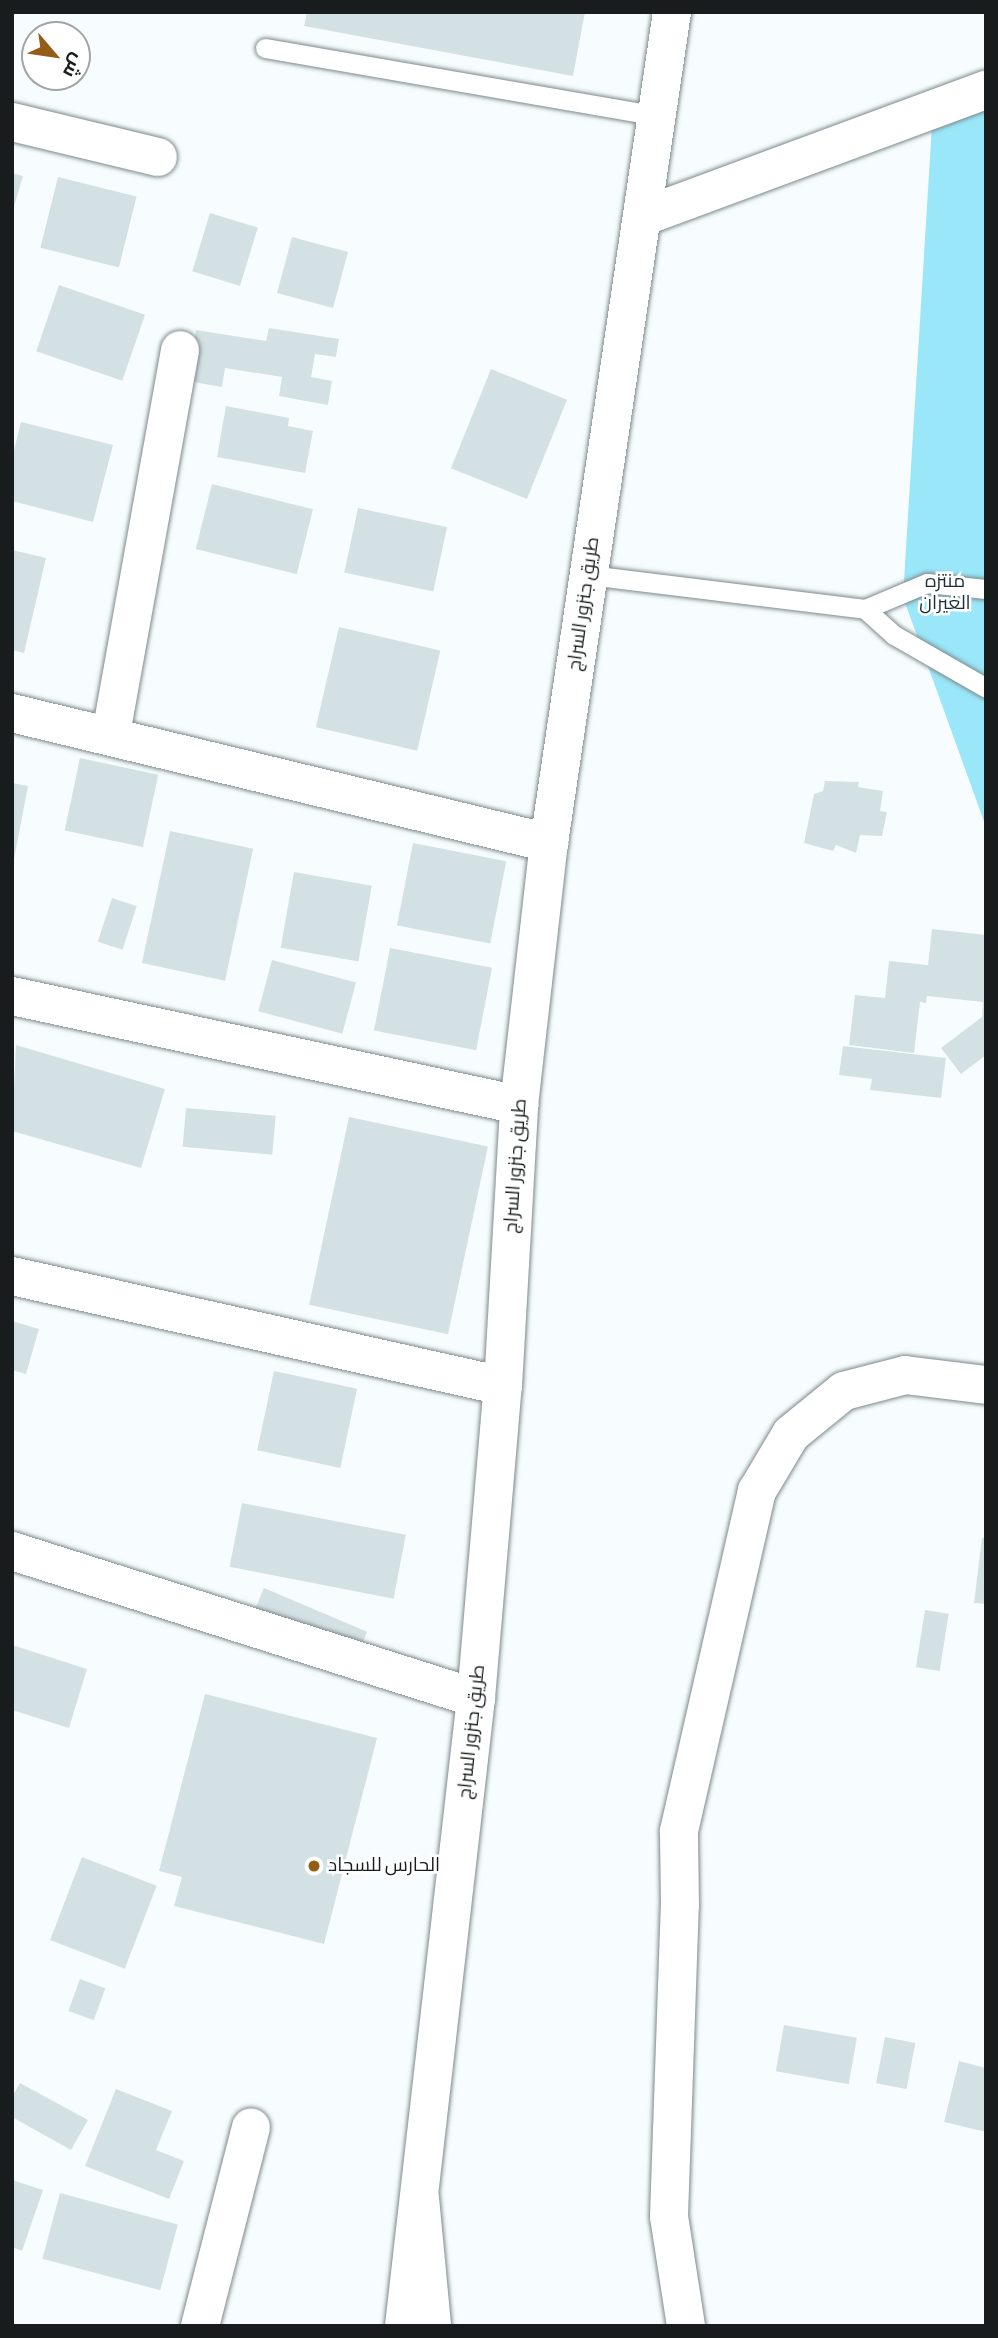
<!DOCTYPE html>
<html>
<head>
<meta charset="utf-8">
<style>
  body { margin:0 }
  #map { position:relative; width:998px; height:2338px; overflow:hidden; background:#f7fdfe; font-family:"Alegreya Sans",Cairo,sans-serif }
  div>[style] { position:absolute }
  .green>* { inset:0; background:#9ae7f9 }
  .building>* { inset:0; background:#d4e1e4; transform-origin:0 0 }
  .roads { filter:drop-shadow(0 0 2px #7d898c) drop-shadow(0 0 2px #7d898c) }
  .lane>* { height:19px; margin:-9.5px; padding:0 9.5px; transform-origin:9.5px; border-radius:9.5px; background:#fff }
  .street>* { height:38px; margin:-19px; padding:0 19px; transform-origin:19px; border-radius:19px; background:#fff }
  .secondary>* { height:38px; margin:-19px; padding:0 19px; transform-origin:19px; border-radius:19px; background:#fff }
  .primary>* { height:38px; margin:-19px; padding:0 19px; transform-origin:19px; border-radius:19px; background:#fff }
  .dots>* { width:19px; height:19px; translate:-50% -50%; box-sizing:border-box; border:4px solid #fff; border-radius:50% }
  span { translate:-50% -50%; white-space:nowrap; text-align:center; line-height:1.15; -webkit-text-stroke:5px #fff; paint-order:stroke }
  .park-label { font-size:19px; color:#1a3035 }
  .street-label { font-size:19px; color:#181c1d }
  .poi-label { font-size:19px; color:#181c1d }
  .left { translate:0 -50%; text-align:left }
  .frame { position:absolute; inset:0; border:14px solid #181c1d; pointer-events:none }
  .north { position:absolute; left:21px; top:21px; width:70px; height:70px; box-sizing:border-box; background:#fff; border:2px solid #a3a4a5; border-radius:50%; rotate:119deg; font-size:19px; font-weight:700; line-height:28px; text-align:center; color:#181c1d }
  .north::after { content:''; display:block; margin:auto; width:24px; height:32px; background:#955c17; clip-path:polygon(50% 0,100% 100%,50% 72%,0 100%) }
</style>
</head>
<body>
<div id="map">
  <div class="green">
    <div style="clip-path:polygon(986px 89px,986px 827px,903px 597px,933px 109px)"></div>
  </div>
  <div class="building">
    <div style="clip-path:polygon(307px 12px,585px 12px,573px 76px,304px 26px)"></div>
    <div style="clip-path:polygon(12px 173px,23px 176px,13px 210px,12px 210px)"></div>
    <div style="left:58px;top:177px;width:81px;height:73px;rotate:14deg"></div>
    <div style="left:210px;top:213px;width:50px;height:61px;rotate:17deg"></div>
    <div style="left:292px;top:237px;width:58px;height:58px;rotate:15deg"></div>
    <div style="left:59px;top:285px;width:91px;height:70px;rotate:19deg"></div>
    <div style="clip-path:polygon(269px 328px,339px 339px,336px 357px,315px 354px,311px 377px,332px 381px,328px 405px,279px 396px,282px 377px,225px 368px,222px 387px,188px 381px,196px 330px,266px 341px)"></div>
    <div style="left:491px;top:369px;width:82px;height:107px;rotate:22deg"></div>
    <div style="clip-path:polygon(226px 406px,289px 418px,288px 426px,313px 431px,305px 473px,217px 457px)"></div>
    <div style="clip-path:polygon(21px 422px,113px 445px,93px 522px,12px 501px,12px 458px)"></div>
    <div style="left:212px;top:484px;width:104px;height:67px;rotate:14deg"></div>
    <div style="left:358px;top:508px;width:91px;height:66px;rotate:12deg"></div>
    <div style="clip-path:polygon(12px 550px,46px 558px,24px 653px,12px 650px)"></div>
    <div style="left:339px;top:627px;width:104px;height:103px;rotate:13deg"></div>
    <div style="left:80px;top:758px;width:80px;height:74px;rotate:12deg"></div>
    <div style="clip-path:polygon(825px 781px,859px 782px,858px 787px,883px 791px,880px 811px,887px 812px,882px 836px,860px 835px,856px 853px,836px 845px,833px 851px,804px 843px,814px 794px,823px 791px)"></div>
    <div style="clip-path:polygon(12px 783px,28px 786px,14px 859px,12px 859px)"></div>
    <div style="left:170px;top:831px;width:85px;height:135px;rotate:12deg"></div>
    <div style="left:413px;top:843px;width:95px;height:84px;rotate:11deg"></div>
    <div style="left:294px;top:872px;width:79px;height:77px;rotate:10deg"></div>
    <div style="left:112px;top:898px;width:26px;height:46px;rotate:18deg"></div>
    <div style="clip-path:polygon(932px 929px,986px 935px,986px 1055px,961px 1074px,941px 1048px,982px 1017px,983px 1002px,927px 996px,926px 1003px,920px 1002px,914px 1053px,849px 1045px,855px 995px,885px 998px,889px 961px,928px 965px)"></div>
    <div style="left:390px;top:948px;width:104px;height:84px;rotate:11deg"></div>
    <div style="left:272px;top:960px;width:87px;height:53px;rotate:15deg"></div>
    <div style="clip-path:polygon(16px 1045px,165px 1089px,141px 1168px,12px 1131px)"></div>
    <div style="clip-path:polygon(843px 1046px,946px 1058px,941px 1098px,870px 1090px,872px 1079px,839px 1075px)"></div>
    <div style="left:186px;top:1108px;width:90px;height:39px;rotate:5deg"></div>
    <div style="left:349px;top:1117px;width:142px;height:192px;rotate:12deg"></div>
    <div style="clip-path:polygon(12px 1321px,39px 1329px,26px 1374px,12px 1370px)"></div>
    <div style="left:274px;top:1371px;width:85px;height:81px;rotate:12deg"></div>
    <div style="left:242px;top:1503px;width:167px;height:65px;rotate:11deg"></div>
    <div style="clip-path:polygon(982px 1538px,986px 1538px,986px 1604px,974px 1603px)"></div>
    <div style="left:264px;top:1588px;width:112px;height:25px;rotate:23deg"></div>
    <div style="left:925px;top:1610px;width:24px;height:58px;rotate:9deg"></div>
    <div style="clip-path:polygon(12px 1645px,87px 1669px,69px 1728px,12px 1710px)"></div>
    <div style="clip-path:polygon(205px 1694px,377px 1738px,324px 1944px,174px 1906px,182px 1877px,159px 1871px)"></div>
    <div style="left:82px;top:1857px;width:80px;height:89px;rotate:21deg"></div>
    <div style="left:80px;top:1979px;width:27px;height:34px;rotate:20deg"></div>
    <div style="left:784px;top:2025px;width:74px;height:47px;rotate:10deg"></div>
    <div style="left:885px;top:2037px;width:31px;height:47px;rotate:11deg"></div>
    <div style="clip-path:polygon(959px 2061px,986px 2068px,986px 2132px,944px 2122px)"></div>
    <div style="clip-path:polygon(20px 2083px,88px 2120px,71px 2150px,12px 2117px,12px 2097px)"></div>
    <div style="clip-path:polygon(116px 2089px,172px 2111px,156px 2150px,184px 2161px,169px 2199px,85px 2166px)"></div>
    <div style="clip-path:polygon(12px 2180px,43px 2190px,22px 2251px,12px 2247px)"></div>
    <div style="left:60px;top:2193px;width:122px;height:68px;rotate:15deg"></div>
  </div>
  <div class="roads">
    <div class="lane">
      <div style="left:265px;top:48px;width:398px;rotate:9.8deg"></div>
      <div style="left:589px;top:575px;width:278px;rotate:7deg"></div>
      <div style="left:865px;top:609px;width:39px;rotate:42deg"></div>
      <div style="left:894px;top:635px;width:106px;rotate:29.9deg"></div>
      <div style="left:865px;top:609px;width:67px;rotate:-22.8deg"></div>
      <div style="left:927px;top:583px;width:59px;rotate:5.8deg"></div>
    </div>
    <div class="street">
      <div style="left:12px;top:122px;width:150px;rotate:13.5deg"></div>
      <div style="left:642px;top:217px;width:367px;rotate:-20.3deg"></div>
      <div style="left:12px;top:713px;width:553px;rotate:13.61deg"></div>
      <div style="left:111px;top:734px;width:390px;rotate:-79.8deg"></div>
      <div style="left:12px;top:996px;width:519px;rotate:12.13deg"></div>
      <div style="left:12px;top:1276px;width:503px;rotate:12.63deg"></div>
      <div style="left:12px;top:1551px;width:487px;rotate:17.6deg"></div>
      <div style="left:200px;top:2326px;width:205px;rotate:-75.6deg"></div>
      <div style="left:686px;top:2326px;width:111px;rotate:-98.8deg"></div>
      <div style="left:669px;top:2216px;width:310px;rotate:-88deg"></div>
      <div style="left:680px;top:1906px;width:75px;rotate:-90.8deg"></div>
      <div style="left:679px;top:1831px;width:349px;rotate:-77.1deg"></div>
      <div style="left:757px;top:1491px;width:66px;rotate:-59.2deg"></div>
      <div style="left:791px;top:1434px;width:68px;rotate:-39.1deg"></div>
      <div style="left:844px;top:1391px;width:63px;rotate:-14.7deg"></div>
      <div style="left:905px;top:1375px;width:82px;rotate:7deg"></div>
    </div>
    <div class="secondary">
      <div style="left:404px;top:2326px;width:632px;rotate:-83.46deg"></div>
      <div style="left:476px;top:1698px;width:313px;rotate:-85.1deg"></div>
      <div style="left:503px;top:1386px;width:281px;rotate:-86.7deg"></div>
      <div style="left:519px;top:1105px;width:264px;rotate:-83.5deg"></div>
      <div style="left:549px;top:843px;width:840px;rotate:-81.58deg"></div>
    </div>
    <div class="primary">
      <div style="left:420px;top:2198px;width:129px;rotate:84.6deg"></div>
    </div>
  </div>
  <div class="dots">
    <div style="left:314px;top:1866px;background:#955c17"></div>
  </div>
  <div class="park-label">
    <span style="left:945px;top:593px">منتزه<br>الغيران</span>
  </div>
  <div class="street-label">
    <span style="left:584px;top:604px;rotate:-82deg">طريق جنزور السراج</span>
    <span style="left:516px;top:1166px;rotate:-86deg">طريق جنزور السراج</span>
    <span style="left:472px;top:1732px;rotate:-84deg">طريق جنزور السراج</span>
  </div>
  <div class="poi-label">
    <span class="left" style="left:328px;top:1866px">الحارس للسجاد</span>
  </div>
  <div class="frame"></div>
  <div class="north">ش</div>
</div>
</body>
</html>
